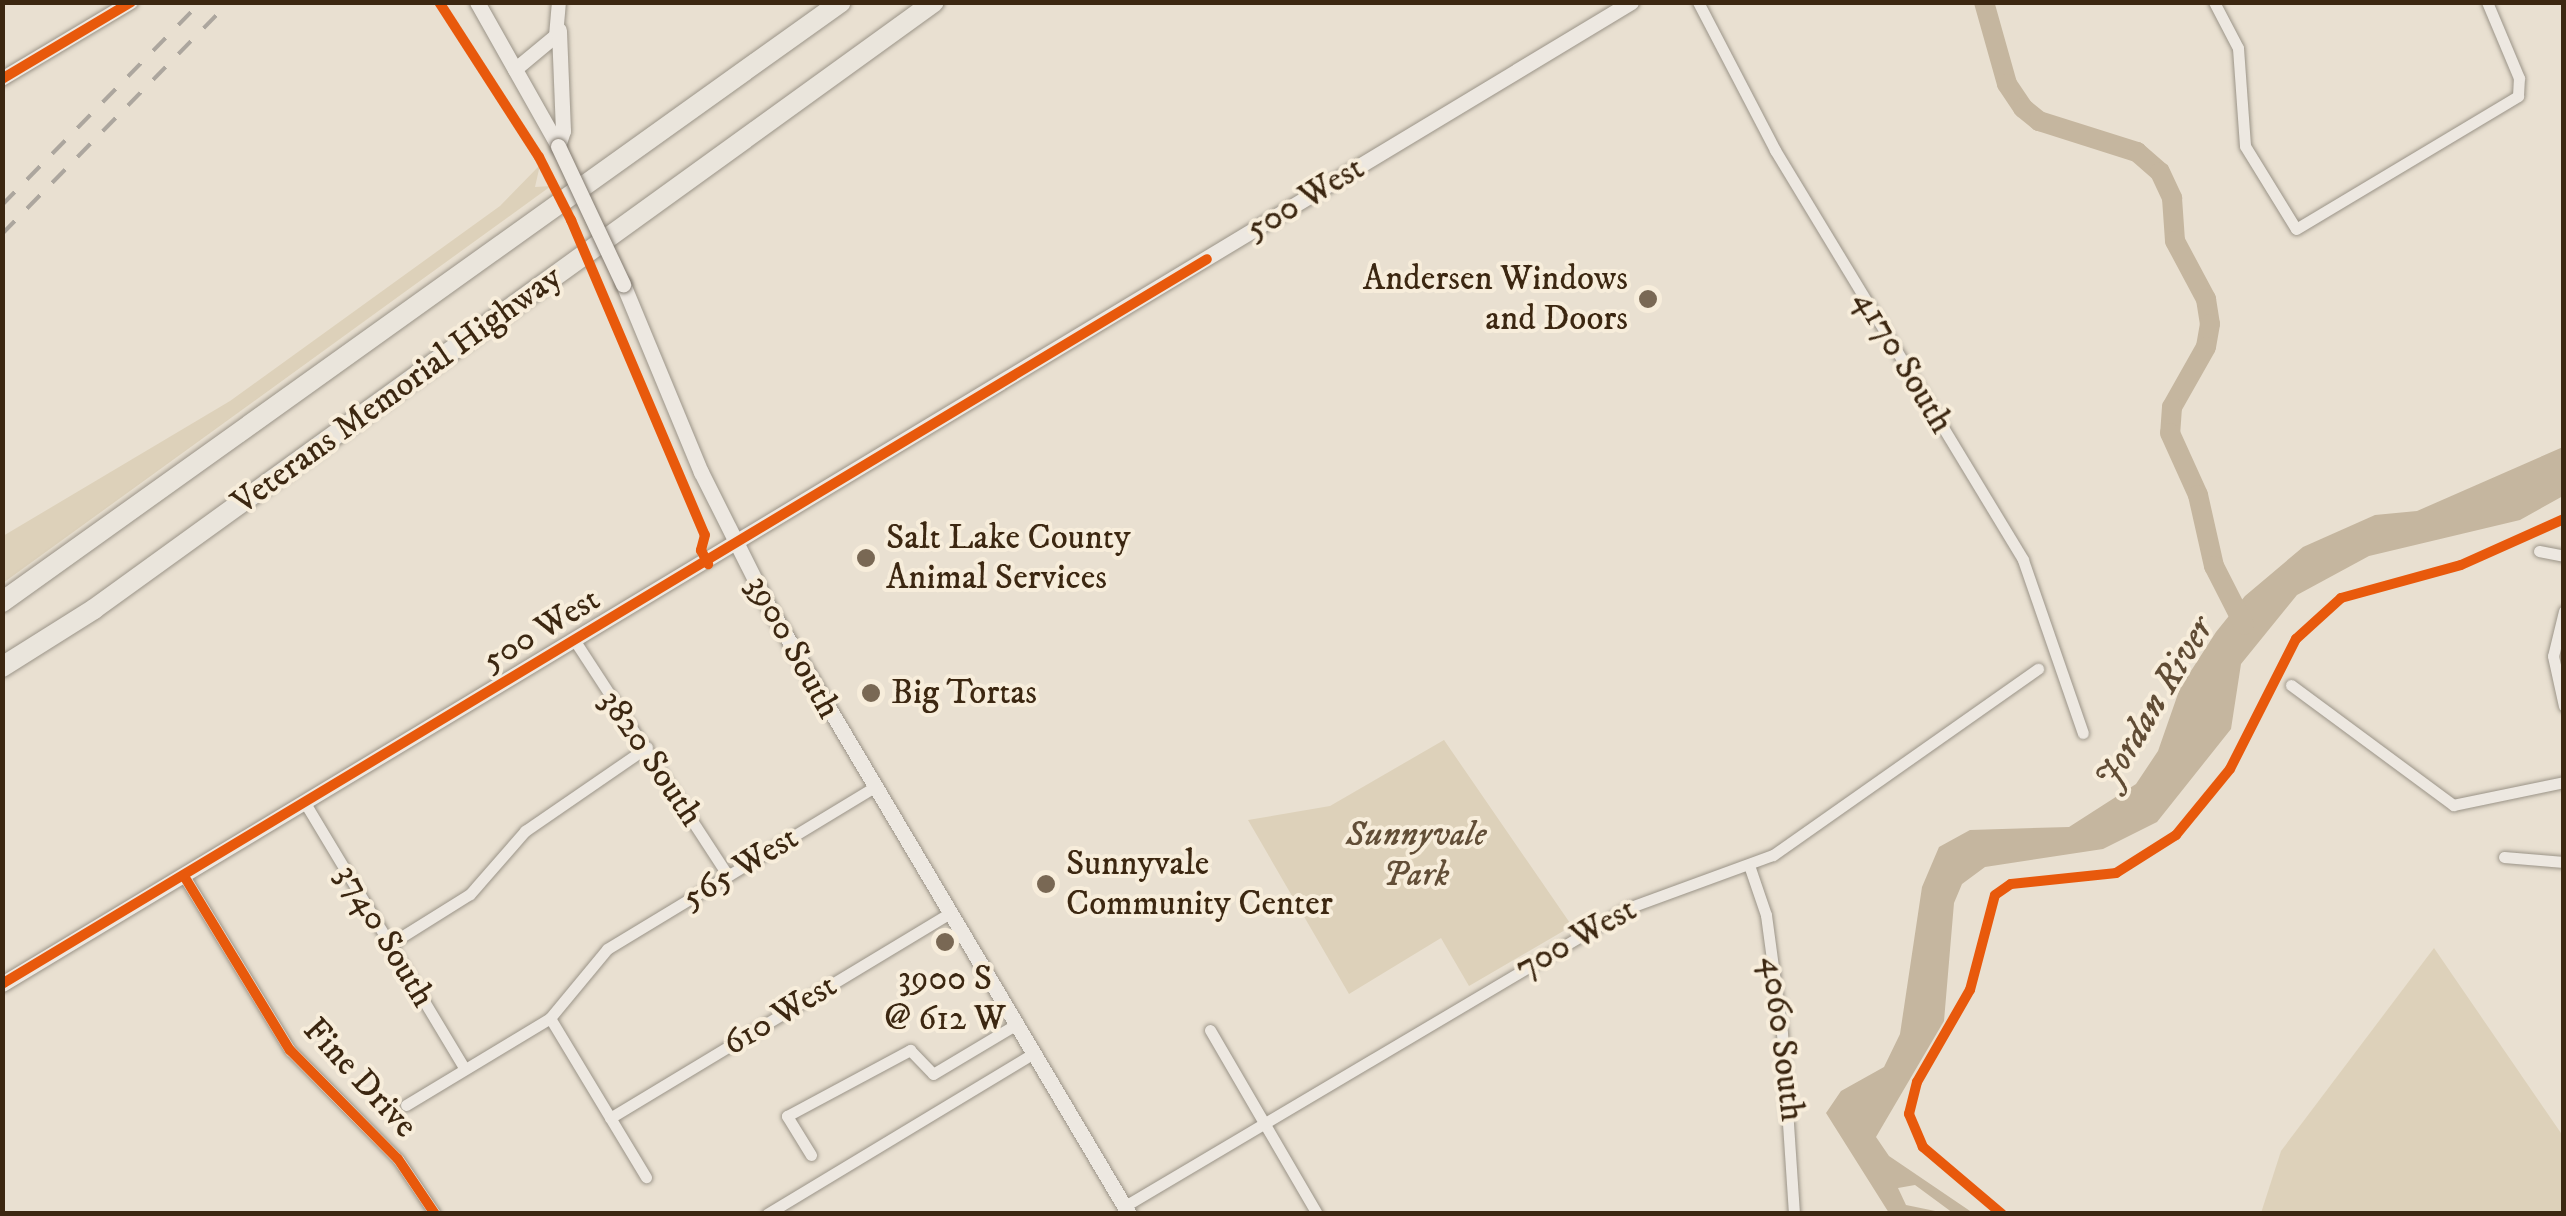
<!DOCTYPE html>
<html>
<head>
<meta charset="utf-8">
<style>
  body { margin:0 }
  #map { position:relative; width:2566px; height:1216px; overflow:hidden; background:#e9e0d1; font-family:"IM FELL DW Pica",serif }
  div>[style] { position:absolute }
  .green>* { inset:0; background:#ddd1ba }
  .water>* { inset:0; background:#c5b69f }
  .river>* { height:20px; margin:-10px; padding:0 10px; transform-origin:10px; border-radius:10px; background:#c5b69f }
  .roads { filter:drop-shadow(0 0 2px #9b9488) drop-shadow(0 0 2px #9b9488) }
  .minor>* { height:11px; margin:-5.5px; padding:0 5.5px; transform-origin:5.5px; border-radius:5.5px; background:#ede8e1 }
  .tertiary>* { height:14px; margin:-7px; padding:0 7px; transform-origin:7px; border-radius:7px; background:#ede8e1 }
  .secondary>* { height:15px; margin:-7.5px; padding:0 7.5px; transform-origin:7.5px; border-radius:7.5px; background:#ede8e1 }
  .motorway>* { height:20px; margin:-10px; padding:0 10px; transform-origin:10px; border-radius:10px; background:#eae5dc }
  .rail>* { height:4px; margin-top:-2px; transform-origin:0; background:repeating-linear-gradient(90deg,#aca69e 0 18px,transparent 0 36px) }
  .bridges { filter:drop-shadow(0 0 2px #827a6f) drop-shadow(0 0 2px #827a6f) }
  .secondary-bridge>* { height:15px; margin:-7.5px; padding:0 7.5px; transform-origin:7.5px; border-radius:7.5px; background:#ede8e1 }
  .cycleway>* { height:10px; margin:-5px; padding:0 5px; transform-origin:5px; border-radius:5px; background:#e8590c }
  .dots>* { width:28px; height:28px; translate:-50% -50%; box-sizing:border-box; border:5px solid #f7eddb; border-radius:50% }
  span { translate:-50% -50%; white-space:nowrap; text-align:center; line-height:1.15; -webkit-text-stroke:8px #f7eddb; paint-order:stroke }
  .street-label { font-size:35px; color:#3c2711 }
  .poi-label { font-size:35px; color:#3c2711 }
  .right { translate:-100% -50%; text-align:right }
  .left { translate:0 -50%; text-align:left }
  .park-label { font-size:35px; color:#624e37; font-style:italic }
  .water-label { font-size:38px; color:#604c35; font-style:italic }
  .frame { position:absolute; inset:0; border:5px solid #3c2711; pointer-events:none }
</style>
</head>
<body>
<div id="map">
  <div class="green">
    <div style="clip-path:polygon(540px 165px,535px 187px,551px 186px,3px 583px,3px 536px,230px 401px,500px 206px)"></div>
    <div style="clip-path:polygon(1444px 740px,1572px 926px,1469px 986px,1441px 938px,1349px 994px,1248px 820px,1330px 806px)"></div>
    <div style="clip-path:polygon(2434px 948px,2563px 1136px,2563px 1213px,2261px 1213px,2281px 1151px)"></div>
  </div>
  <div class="water">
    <div style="clip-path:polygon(2563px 447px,2563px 496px,2520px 520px,2369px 556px,2297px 595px,2241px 664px,2231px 729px,2157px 822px,2103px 849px,1985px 867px,1962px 884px,1954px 903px,1944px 1021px,1876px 1137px,1889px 1156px,1973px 1213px,1953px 1213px,1915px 1185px,1898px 1188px,1906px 1205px,1945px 1213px,1889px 1213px,1826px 1113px,1841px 1091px,1884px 1067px,1900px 1034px,1922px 887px,1939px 847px,1970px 830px,2069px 827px,2136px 784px,2158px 751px,2180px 688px,2216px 632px,2245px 596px,2303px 547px,2375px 515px,2417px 511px)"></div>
  </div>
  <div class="river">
    <div style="left:1984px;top:2px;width:85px;rotate:74.3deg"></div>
    <div style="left:2007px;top:84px;width:29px;rotate:56deg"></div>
    <div style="left:2023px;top:108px;width:21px;rotate:39deg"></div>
    <div style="left:2039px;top:121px;width:103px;rotate:17.6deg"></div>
    <div style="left:2137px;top:152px;width:30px;rotate:41deg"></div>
    <div style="left:2160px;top:172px;width:29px;rotate:65deg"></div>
    <div style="left:2172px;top:198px;width:43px;rotate:86deg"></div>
    <div style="left:2175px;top:241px;width:66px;rotate:61.9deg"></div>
    <div style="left:2206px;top:299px;width:25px;rotate:81deg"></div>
    <div style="left:2210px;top:324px;width:23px;rotate:100deg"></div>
    <div style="left:2206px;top:347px;width:69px;rotate:119.5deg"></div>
    <div style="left:2172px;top:407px;width:26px;rotate:94deg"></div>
    <div style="left:2170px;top:433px;width:68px;rotate:65.7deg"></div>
    <div style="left:2198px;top:495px;width:73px;rotate:77.3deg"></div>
    <div style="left:2214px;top:566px;width:66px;rotate:63deg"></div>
  </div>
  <div class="roads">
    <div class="minor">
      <div style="left:1698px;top:2px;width:167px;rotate:62.5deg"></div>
      <div style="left:1775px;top:150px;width:479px;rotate:58.8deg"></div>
      <div style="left:2023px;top:560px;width:183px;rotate:70.9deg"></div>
      <div style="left:2214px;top:2px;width:52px;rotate:62.4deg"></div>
      <div style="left:2238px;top:48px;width:98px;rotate:85.9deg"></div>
      <div style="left:2245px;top:146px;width:97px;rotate:58.4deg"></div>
      <div style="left:2296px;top:229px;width:259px;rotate:-30.9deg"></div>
      <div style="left:2518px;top:96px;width:18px;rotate:-87deg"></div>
      <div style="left:2519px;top:78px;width:82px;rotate:-112.8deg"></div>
      <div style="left:2539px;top:551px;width:25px;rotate:11deg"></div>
      <div style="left:2564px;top:611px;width:46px;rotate:103.7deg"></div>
      <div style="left:2553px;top:656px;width:51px;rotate:77.6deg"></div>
      <div style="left:575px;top:641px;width:280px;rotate:56.9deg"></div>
      <div style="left:2291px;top:685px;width:202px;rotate:36.5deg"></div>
      <div style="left:2453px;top:805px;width:113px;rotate:-11.7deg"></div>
      <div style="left:305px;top:803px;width:310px;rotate:59deg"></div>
      <div style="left:2504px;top:857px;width:60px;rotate:4.8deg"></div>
      <div style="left:1750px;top:868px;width:50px;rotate:71.2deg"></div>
      <div style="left:1766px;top:915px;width:119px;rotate:82.3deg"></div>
      <div style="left:1782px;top:1033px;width:181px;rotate:86.2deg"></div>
      <div style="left:184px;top:876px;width:204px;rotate:58.7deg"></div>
      <div style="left:290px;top:1050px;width:153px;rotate:45.3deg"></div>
      <div style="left:398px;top:1159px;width:66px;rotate:56.1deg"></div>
      <div style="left:390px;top:944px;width:94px;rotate:-32deg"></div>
      <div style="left:470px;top:894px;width:84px;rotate:-48.9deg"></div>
      <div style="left:525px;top:831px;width:148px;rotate:-34.5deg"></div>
      <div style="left:550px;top:1018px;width:186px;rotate:58.9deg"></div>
      <div style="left:1210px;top:1030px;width:213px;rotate:59.8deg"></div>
      <div style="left:406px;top:1105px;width:168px;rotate:-31.1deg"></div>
      <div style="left:550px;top:1018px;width:89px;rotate:-50.4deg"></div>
      <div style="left:607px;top:949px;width:312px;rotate:-31.2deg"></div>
      <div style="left:610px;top:1118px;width:397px;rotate:-31.1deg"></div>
      <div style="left:811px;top:1155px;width:46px;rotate:-121.6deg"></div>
      <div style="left:787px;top:1116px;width:140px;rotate:-28.2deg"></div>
      <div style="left:910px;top:1050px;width:33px;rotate:46deg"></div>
      <div style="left:933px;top:1074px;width:98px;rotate:-30.8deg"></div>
      <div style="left:1125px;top:1206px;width:585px;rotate:-30.64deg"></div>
      <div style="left:1628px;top:908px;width:154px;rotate:-20.1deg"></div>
      <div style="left:1773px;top:855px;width:324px;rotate:-35.1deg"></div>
      <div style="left:767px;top:1214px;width:312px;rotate:-31.1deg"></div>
    </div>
    <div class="tertiary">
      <div style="left:515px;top:70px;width:53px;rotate:-39.7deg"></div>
      <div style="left:556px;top:36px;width:34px;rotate:-85deg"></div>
      <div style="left:2px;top:79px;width:150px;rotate:-30.8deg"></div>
    </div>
    <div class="secondary">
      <div style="left:477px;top:2px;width:165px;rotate:60.6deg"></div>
      <div style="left:558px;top:146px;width:16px;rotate:-72deg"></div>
      <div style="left:563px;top:131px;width:101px;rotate:-92.3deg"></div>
      <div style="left:623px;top:284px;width:204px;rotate:67.5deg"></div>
      <div style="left:701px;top:472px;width:145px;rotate:63.4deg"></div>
      <div style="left:766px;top:602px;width:712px;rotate:59.33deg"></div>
      <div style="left:2px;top:984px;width:1902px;rotate:-31.08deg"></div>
    </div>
    <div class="motorway">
      <div style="left:2px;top:602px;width:1031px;rotate:-35.57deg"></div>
      <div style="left:2px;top:667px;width:109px;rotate:-32.2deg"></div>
      <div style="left:94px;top:609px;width:1036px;rotate:-35.85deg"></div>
    </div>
  </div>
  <div class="rail">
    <div style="left:2px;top:205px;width:284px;rotate:-45.6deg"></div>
    <div style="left:2px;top:234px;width:325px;rotate:-45.6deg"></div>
  </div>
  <div class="bridges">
    <div class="secondary-bridge">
      <div style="left:558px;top:146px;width:153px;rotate:64.8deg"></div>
    </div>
  </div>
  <div class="cycleway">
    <div style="left:439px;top:2px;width:184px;rotate:57.2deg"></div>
    <div style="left:539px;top:157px;width:71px;rotate:63.1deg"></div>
    <div style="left:571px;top:220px;width:342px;rotate:67deg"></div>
    <div style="left:705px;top:535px;width:16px;rotate:105deg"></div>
    <div style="left:701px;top:550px;width:16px;rotate:63deg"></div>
    <div style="left:2px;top:79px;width:150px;rotate:-30.8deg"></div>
    <div style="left:184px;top:876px;width:204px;rotate:58.7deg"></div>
    <div style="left:290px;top:1050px;width:153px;rotate:45.3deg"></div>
    <div style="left:398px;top:1159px;width:66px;rotate:56.1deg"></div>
    <div style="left:2px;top:984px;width:1406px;rotate:-31.03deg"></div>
    <div style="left:2002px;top:1214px;width:104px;rotate:-139.7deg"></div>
    <div style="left:1923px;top:1147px;width:36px;rotate:-113deg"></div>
    <div style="left:1909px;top:1114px;width:33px;rotate:-76deg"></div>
    <div style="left:1917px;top:1082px;width:106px;rotate:-60.1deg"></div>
    <div style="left:1970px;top:990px;width:98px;rotate:-75.3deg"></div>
    <div style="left:1995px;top:895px;width:19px;rotate:-35deg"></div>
    <div style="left:2011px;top:884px;width:106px;rotate:-6deg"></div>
    <div style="left:2116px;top:873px;width:71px;rotate:-32.3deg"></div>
    <div style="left:2176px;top:835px;width:85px;rotate:-50.7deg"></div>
    <div style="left:2230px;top:769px;width:146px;rotate:-63.1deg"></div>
    <div style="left:2296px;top:639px;width:61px;rotate:-42.3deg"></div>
    <div style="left:2341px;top:598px;width:124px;rotate:-15.4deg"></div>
    <div style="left:2461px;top:565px;width:113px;rotate:-24.1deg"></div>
  </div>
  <div class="dots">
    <div style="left:1648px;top:299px;background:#796854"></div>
    <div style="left:866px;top:558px;background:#796854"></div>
    <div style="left:871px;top:693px;background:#796854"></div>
    <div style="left:1046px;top:884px;background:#796854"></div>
    <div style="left:945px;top:942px;background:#796854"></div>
  </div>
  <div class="street-label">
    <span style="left:1305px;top:199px;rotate:-31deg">500 West</span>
    <span style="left:1903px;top:362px;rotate:59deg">4170 South</span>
    <span style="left:397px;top:390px;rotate:-36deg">Veterans Memorial Highway</span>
    <span style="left:541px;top:630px;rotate:-31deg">500 West</span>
    <span style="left:793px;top:647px;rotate:61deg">3900 South</span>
    <span style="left:651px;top:758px;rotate:56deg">3820 South</span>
    <span style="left:740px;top:868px;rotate:-31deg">565 West</span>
    <span style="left:385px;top:936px;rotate:59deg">3740 South</span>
    <span style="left:1576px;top:939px;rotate:-29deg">700 West</span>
    <span style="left:780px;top:1015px;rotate:-31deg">610 West</span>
    <span style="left:1782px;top:1039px;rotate:83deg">4060 South</span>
    <span style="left:360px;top:1078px;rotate:47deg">Fine Drive</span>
  </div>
  <div class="poi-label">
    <span class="right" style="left:1628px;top:299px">Andersen Windows<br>and Doors</span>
    <span class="left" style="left:886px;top:558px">Salt Lake County<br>Animal Services</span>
    <span class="left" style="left:891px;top:693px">Big Tortas</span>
    <span class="left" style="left:1066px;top:884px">Sunnyvale<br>Community Center</span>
    <span style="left:945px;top:999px">3900 S<br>@ 612 W</span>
  </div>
  <div class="park-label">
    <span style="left:1416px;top:855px">Sunnyvale<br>Park</span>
  </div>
  <div class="water-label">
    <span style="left:2155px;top:704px;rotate:-59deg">Jordan River</span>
  </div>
  <div class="frame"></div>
</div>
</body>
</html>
